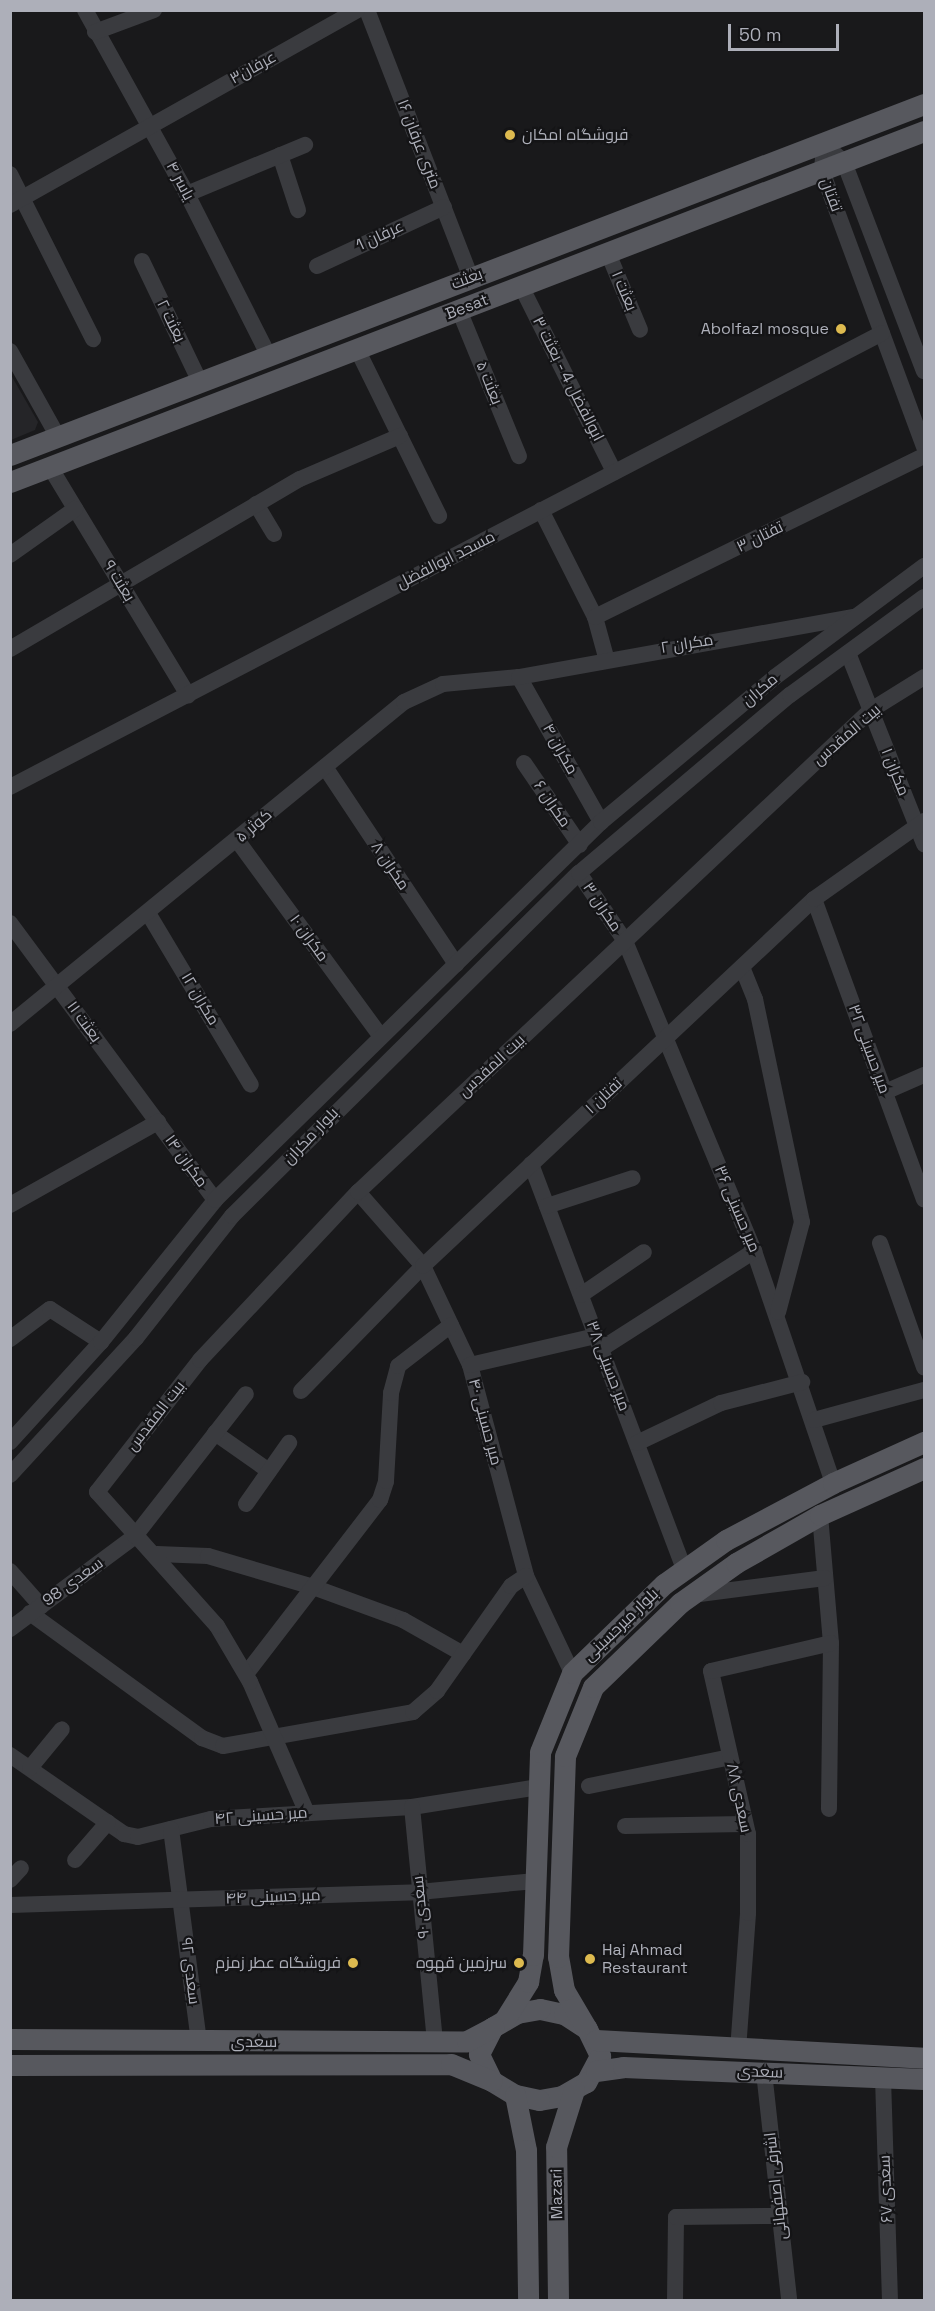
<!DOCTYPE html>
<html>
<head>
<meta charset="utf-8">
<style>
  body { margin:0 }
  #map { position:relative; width:935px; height:2311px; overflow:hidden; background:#19191b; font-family:"Space Grotesk",Cairo,sans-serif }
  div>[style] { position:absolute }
  .built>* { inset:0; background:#252528 }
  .minor>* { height:16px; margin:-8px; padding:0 8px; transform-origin:8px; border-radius:8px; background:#3a3b3f }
  .major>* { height:21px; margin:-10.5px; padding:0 10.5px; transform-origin:10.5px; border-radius:10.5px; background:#57585e }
  .dots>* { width:16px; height:16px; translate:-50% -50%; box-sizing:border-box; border:3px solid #141416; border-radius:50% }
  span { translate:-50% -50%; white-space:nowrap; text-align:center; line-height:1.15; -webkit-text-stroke:4.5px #141416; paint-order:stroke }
  .street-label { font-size:16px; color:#adafb9 }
  .poi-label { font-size:16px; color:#adafb9 }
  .left { translate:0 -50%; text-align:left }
  .right { translate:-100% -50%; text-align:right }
  .frame { position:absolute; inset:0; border:12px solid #adafb9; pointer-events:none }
  .scale { position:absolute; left:728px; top:24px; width:111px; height:27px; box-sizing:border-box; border:3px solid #adafb9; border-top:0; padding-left:8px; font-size:18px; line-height:21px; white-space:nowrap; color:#adafb9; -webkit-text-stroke:4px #141416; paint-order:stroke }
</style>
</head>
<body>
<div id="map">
  <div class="built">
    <div style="clip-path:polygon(11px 375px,38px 422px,35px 430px,11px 440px)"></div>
  </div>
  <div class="minor">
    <div style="left:85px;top:10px;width:210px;rotate:61deg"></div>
    <div style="left:187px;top:194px;width:182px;rotate:63.2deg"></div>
    <div style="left:367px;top:10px;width:287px;rotate:68.8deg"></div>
    <div style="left:95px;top:32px;width:63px;rotate:-20.4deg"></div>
    <div style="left:824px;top:143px;width:28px;rotate:94deg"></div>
    <div style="left:822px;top:171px;width:294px;rotate:69.7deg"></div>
    <div style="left:835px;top:154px;width:12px;rotate:42deg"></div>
    <div style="left:844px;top:162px;width:224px;rotate:69.1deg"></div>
    <div style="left:280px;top:155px;width:58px;rotate:71.9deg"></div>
    <div style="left:10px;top:174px;width:185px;rotate:63.3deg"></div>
    <div style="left:187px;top:194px;width:128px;rotate:-22.6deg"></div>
    <div style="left:10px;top:205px;width:398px;rotate:-29.3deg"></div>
    <div style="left:608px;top:253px;width:83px;rotate:67.4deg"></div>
    <div style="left:142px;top:261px;width:134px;rotate:64.4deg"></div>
    <div style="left:317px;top:266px;width:140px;rotate:-24.9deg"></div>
    <div style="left:521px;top:286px;width:208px;rotate:63.4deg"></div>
    <div style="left:459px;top:310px;width:158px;rotate:67.7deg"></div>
    <div style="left:357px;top:349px;width:186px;rotate:63.8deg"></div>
    <div style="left:10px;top:351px;width:98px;rotate:60.8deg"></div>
    <div style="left:50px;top:467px;width:267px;rotate:58.8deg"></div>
    <div style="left:256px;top:504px;width:35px;rotate:59deg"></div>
    <div style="left:541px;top:510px;width:120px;rotate:63.2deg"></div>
    <div style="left:595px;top:617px;width:41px;rotate:74.6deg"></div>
    <div style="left:10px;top:555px;width:80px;rotate:-35.3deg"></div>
    <div style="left:595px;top:617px;width:366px;rotate:-26.1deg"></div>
    <div style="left:10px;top:649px;width:336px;rotate:-30.4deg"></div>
    <div style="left:300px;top:479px;width:109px;rotate:-23.3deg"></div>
    <div style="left:848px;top:653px;width:206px;rotate:68.3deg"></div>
    <div style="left:519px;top:677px;width:167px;rotate:60.5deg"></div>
    <div style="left:524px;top:763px;width:99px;rotate:55.7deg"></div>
    <div style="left:325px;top:767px;width:237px;rotate:56.4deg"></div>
    <div style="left:10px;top:787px;width:983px;rotate:-27.5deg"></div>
    <div style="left:237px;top:840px;width:244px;rotate:53.8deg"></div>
    <div style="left:579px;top:873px;width:82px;rotate:55.9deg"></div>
    <div style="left:625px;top:941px;width:336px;rotate:67.4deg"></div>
    <div style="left:754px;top:1251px;width:245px;rotate:71.2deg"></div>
    <div style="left:814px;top:899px;width:320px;rotate:69.9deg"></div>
    <div style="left:148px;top:913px;width:200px;rotate:59.1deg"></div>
    <div style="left:10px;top:923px;width:345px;rotate:53.5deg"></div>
    <div style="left:742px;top:967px;width:35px;rotate:68deg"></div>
    <div style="left:755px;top:999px;width:228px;rotate:78.1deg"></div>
    <div style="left:802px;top:1222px;width:93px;rotate:104.9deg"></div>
    <div style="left:10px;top:1024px;width:509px;rotate:-39.26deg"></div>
    <div style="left:404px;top:702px;width:43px;rotate:-24.8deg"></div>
    <div style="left:443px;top:684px;width:76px;rotate:-5.3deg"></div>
    <div style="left:519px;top:677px;width:340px;rotate:-10.2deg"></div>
    <div style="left:885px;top:1092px;width:43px;rotate:-23.6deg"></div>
    <div style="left:531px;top:1164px;width:432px;rotate:69.3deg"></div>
    <div style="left:358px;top:1192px;width:98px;rotate:48.7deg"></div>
    <div style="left:423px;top:1266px;width:110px;rotate:64.6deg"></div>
    <div style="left:470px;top:1365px;width:218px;rotate:75.1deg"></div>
    <div style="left:526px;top:1576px;width:107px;rotate:64.6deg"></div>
    <div style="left:10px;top:1205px;width:170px;rotate:-29.3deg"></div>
    <div style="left:547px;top:1206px;width:90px;rotate:-18deg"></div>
    <div style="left:880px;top:1243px;width:132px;rotate:70.5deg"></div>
    <div style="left:581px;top:1295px;width:76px;rotate:-34.3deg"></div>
    <div style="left:10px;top:1339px;width:50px;rotate:-36.9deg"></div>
    <div style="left:50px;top:1309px;width:61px;rotate:32.9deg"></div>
    <div style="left:601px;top:1349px;width:182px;rotate:-32.6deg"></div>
    <div style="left:470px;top:1365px;width:129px;rotate:-13deg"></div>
    <div style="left:301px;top:1391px;width:175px;rotate:-45.7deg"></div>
    <div style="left:423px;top:1266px;width:536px;rotate:-43.19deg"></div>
    <div style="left:814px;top:899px;width:135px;rotate:-35.3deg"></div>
    <div style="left:814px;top:1420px;width:114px;rotate:-15.3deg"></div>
    <div style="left:215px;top:1433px;width:66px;rotate:35.1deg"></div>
    <div style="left:10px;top:1442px;width:135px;rotate:-47.7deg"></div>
    <div style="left:101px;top:1342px;width:182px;rotate:-51.2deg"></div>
    <div style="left:215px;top:1200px;width:540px;rotate:-44.4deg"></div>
    <div style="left:601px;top:822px;width:226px;rotate:-39.8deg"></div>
    <div style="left:775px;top:677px;width:186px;rotate:-36.7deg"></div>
    <div style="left:637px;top:1443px;width:93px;rotate:-25.5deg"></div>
    <div style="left:721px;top:1403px;width:84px;rotate:-14.5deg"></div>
    <div style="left:10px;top:1475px;width:186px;rotate:-47.4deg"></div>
    <div style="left:136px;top:1338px;width:155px;rotate:-51.8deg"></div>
    <div style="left:232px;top:1216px;width:488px;rotate:-44.7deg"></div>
    <div style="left:579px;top:873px;width:276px;rotate:-40.2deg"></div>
    <div style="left:790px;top:695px;width:166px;rotate:-36.2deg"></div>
    <div style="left:246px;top:1504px;width:75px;rotate:-54.8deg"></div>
    <div style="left:820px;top:1515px;width:128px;rotate:85.1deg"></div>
    <div style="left:831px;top:1643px;width:166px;rotate:90.7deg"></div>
    <div style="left:157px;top:1554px;width:51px;rotate:2.2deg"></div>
    <div style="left:208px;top:1556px;width:109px;rotate:16.4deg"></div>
    <div style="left:313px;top:1587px;width:96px;rotate:20.1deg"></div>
    <div style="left:403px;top:1620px;width:69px;rotate:29.5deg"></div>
    <div style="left:10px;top:1571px;width:47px;rotate:48.5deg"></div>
    <div style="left:692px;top:1595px;width:134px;rotate:-7.3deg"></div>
    <div style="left:30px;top:1613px;width:213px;rotate:36deg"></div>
    <div style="left:202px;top:1738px;width:22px;rotate:21deg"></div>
    <div style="left:223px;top:1746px;width:193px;rotate:-10.1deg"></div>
    <div style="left:413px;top:1712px;width:32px;rotate:-41deg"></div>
    <div style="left:437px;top:1691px;width:128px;rotate:-54.8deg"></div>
    <div style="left:511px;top:1586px;width:18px;rotate:-34deg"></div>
    <div style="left:10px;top:1629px;width:156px;rotate:-36.6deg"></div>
    <div style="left:135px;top:1536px;width:180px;rotate:-52deg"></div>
    <div style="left:246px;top:1674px;width:220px;rotate:-52.4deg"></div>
    <div style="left:380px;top:1500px;width:20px;rotate:-72deg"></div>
    <div style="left:386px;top:1481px;width:88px;rotate:-86.7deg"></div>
    <div style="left:391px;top:1393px;width:28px;rotate:-75deg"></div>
    <div style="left:398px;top:1366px;width:67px;rotate:-37.7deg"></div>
    <div style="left:10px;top:1755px;width:139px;rotate:34.7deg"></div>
    <div style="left:124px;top:1834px;width:14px;rotate:12deg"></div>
    <div style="left:138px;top:1837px;width:75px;rotate:-13.9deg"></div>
    <div style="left:211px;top:1819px;width:201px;rotate:-3.4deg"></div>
    <div style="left:412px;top:1807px;width:128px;rotate:-9deg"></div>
    <div style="left:30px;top:1768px;width:50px;rotate:-50.6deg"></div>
    <div style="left:589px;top:1786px;width:144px;rotate:-11.6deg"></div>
    <div style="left:412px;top:1807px;width:236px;rotate:84.4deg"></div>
    <div style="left:307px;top:1813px;width:143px;rotate:-113.5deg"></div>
    <div style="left:250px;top:1682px;width:65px;rotate:-120.5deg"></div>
    <div style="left:217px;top:1626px;width:180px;rotate:-131.8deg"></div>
    <div style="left:97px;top:1492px;width:167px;rotate:-52deg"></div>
    <div style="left:200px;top:1360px;width:231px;rotate:-46.8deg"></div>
    <div style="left:358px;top:1192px;width:704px;rotate:-43.22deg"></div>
    <div style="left:871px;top:710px;width:62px;rotate:-31.9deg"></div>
    <div style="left:625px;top:1826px;width:120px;rotate:-1deg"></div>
    <div style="left:171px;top:1829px;width:214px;rotate:82.5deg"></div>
    <div style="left:75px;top:1860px;width:50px;rotate:-49deg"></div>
    <div style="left:10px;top:1880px;width:16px;rotate:-47deg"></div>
    <div style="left:10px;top:1905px;width:409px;rotate:-1.8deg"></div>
    <div style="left:419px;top:1892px;width:117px;rotate:-5.4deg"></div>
    <div style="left:738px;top:2050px;width:137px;rotate:-85.8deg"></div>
    <div style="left:748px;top:1913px;width:79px;rotate:-90deg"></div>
    <div style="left:748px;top:1834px;width:167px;rotate:-102.8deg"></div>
    <div style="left:711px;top:1671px;width:123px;rotate:-13.1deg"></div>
    <div style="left:764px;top:2072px;width:229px;rotate:83.7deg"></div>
    <div style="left:883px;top:2078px;width:222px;rotate:88.2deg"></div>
    <div style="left:675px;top:2300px;width:83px;rotate:-89.3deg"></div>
    <div style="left:676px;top:2217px;width:103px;rotate:-0.6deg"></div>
  </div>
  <div class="major">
    <div style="left:10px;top:455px;width:979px;rotate:-21.01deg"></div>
    <div style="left:10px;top:482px;width:979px;rotate:-21.01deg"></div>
    <div style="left:540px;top:2009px;width:25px;rotate:12deg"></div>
    <div style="left:564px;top:2014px;width:27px;rotate:33deg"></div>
    <div style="left:587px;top:2029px;width:30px;rotate:64deg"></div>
    <div style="left:600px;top:2056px;width:30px;rotate:118deg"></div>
    <div style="left:586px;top:2082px;width:28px;rotate:150deg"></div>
    <div style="left:562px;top:2096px;width:23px;rotate:170deg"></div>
    <div style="left:539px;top:2100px;width:25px;rotate:-168deg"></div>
    <div style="left:515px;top:2095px;width:27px;rotate:-149deg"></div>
    <div style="left:492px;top:2081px;width:30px;rotate:-116deg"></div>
    <div style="left:479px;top:2054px;width:30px;rotate:-63deg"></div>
    <div style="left:493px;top:2027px;width:28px;rotate:-30deg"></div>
    <div style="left:517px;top:2013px;width:23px;rotate:-10deg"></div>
    <div style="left:505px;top:2019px;width:44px;rotate:-58.1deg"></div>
    <div style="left:528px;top:1982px;width:27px;rotate:-80deg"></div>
    <div style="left:533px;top:1955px;width:203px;rotate:-88deg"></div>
    <div style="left:540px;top:1752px;width:85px;rotate:-67.9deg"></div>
    <div style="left:572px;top:1673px;width:128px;rotate:-44.1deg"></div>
    <div style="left:664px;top:1584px;width:76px;rotate:-35.4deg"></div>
    <div style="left:726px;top:1540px;width:121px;rotate:-28deg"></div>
    <div style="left:833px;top:1483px;width:100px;rotate:-24.3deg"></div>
    <div style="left:587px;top:2029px;width:45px;rotate:-120.5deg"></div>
    <div style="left:564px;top:1990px;width:34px;rotate:-100deg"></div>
    <div style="left:558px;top:1957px;width:201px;rotate:-88deg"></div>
    <div style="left:565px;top:1756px;width:74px;rotate:-67.9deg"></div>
    <div style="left:593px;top:1687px;width:121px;rotate:-44deg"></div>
    <div style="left:680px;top:1603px;width:69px;rotate:-35.5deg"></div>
    <div style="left:736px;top:1563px;width:97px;rotate:-29.7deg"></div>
    <div style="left:820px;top:1515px;width:114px;rotate:-24.3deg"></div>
    <div style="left:10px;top:2039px;width:457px;rotate:0.3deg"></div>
    <div style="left:467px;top:2041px;width:30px;rotate:-28deg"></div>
    <div style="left:596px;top:2040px;width:328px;rotate:3.1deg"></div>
    <div style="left:10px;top:2065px;width:441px;rotate:-0.1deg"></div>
    <div style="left:451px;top:2064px;width:44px;rotate:22.5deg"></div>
    <div style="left:596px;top:2071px;width:27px;rotate:-8deg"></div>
    <div style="left:623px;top:2067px;width:301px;rotate:2.3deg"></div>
    <div style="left:515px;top:2095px;width:56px;rotate:78.7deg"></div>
    <div style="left:526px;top:2150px;width:150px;rotate:89.2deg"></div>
    <div style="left:558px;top:2300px;width:153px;rotate:-90.7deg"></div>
    <div style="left:556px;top:2147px;width:60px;rotate:-72.5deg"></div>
  </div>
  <div class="dots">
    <div style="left:510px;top:135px;background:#ddba4f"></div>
    <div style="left:841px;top:329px;background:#ddba4f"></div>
    <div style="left:590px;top:1959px;background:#ddba4f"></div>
    <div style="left:353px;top:1963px;background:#ddba4f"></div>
    <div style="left:519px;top:1963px;background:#ddba4f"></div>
  </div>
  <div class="street-label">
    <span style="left:253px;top:68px;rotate:-29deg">عرفان۳</span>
    <span style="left:419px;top:144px;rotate:69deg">۱۶ متری عرفان</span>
    <span style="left:180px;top:181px;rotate:62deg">یاسر ۴</span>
    <span style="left:831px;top:195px;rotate:70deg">تفتان</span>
    <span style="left:380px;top:236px;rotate:-25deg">عرفان 1</span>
    <span style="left:467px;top:279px;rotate:-21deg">بعثت</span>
    <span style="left:624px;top:291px;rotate:67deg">بعثت ۱</span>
    <span style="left:467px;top:307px;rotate:-21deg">Besat</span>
    <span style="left:171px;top:321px;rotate:64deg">بعثت ۲</span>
    <span style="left:568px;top:379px;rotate:63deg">ابوالفضل 4 - بعثت ۳</span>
    <span style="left:489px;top:383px;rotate:68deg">بعثت ۵</span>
    <span style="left:760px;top:537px;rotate:-26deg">تفتان ۳</span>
    <span style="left:446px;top:560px;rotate:-27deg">مسجد ابوالفضل</span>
    <span style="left:119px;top:581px;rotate:59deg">بعثت ۹</span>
    <span style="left:687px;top:644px;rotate:-9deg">مکران ۲</span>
    <span style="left:760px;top:690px;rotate:-40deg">مکران</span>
    <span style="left:847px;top:735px;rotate:-41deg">بیت المقدس</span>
    <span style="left:560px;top:749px;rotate:61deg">مکران ۴</span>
    <span style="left:895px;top:772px;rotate:68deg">مکران ۱</span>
    <span style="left:552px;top:804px;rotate:56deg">مکران ۶</span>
    <span style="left:254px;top:826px;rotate:-40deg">کوثر ۵</span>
    <span style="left:390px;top:866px;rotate:56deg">مکران ۸</span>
    <span style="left:602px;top:907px;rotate:56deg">مکران ۳</span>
    <span style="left:309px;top:938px;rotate:54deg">مکران ۱۰</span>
    <span style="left:200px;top:999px;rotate:59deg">مکران ۱۲</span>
    <span style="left:84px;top:1022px;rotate:54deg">بعثت ۱۱</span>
    <span style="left:869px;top:1049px;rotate:70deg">میر حسینی ۳۲</span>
    <span style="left:492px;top:1066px;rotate:-43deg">بیت المقدس</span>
    <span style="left:604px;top:1096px;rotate:-43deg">تفتان ۱</span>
    <span style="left:311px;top:1136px;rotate:-46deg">بلوار مکران</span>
    <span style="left:186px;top:1161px;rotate:54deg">مکران ۱۴</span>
    <span style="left:737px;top:1209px;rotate:67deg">میر حسینی ۳۶</span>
    <span style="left:608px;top:1366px;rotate:69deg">میر حسینی ۳۸</span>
    <span style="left:156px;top:1416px;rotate:-52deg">بیت المقدس</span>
    <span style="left:485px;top:1422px;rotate:75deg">میر حسینی ۴۰</span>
    <span style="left:73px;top:1582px;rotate:-36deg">سعدی 98</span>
    <span style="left:621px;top:1625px;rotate:-44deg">بلوار میرحسینی</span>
    <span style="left:739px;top:1798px;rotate:78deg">سعدی ۸۸</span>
    <span style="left:261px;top:1816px;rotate:-4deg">میر حسینی ۴۲</span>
    <span style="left:273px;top:1897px;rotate:-2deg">میر حسینی ۴۴</span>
    <span style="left:421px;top:1907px;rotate:-96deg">سعدی ۹۰</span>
    <span style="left:190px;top:1971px;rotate:83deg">سعدی ۹۲</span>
    <span style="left:254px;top:2042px">سعدی</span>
    <span style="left:760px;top:2072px;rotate:2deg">سعدی</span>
    <span style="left:776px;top:2186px;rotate:-96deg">اشرفی اصفهانی</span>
    <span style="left:886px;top:2189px;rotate:-92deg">سعدی ۶۷</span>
    <span style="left:557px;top:2194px;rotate:-91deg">Mazari</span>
  </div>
  <div class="poi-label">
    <span class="left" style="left:522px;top:135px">فروشگاه امکان</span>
    <span class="right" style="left:829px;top:329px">Abolfazl mosque</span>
    <span class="left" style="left:602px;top:1959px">Haj Ahmad<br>Restaurant</span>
    <span class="right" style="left:341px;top:1963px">فروشگاه عطر زمزم</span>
    <span class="right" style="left:507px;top:1963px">سرزمین قهوه</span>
  </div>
  <div class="frame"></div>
  <div class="scale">50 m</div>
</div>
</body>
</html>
